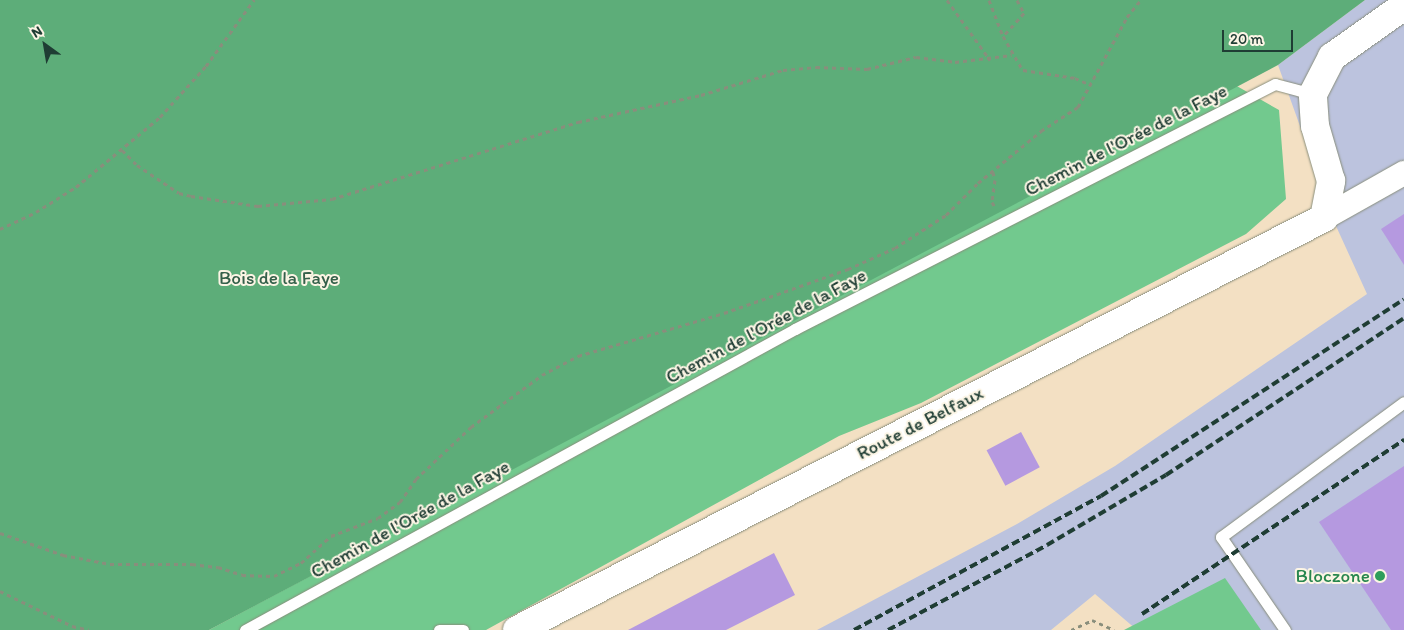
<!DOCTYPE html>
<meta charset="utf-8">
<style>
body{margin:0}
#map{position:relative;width:1404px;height:630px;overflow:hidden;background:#f3e0c3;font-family:Itim,sans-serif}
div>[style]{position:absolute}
.industrial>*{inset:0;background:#bcc3de}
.green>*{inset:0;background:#72c98e}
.forest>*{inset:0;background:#5dad79}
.building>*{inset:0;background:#b599e0;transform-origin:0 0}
.path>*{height:3px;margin-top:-1.5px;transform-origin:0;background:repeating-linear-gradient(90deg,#898e7c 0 4px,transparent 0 8px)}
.roads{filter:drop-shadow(0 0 1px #898e7c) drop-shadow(0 0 1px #898e7c)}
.lane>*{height:11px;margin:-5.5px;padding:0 5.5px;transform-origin:5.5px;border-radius:5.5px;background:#fff}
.street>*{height:24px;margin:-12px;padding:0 12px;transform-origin:12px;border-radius:12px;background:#fff}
.secondary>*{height:28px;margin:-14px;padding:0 14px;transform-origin:14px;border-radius:14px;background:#fff}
.rail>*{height:4px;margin-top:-2px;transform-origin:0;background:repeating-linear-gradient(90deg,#1f3d34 0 8px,transparent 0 12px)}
.dots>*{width:14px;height:14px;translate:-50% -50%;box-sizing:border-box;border:2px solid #fcf5e5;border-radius:50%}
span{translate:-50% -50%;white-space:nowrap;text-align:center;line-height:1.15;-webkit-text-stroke:4px #fcf5e5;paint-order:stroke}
.street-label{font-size:19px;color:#1f3d34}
.park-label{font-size:19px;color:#34604a}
.leisure-label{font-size:19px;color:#27864d}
.right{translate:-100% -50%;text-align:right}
.north{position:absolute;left:20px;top:20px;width:50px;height:50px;-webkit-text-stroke:4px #fcf5e5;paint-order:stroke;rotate:328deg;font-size:14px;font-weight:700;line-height:20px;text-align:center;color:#1f3d34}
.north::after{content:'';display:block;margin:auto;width:18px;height:22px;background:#1f3d34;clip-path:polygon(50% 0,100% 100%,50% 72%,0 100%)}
.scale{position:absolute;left:1222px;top:30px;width:71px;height:22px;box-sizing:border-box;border:2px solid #1f3d34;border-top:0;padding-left:6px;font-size:15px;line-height:18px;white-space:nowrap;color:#1f3d34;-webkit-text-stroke:4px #fcf5e5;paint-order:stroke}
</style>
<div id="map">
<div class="industrial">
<div style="clip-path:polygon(1365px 0,1404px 0,1404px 630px,1137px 630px,1095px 594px,1051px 630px,817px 630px,1017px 524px,1115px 466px,1367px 294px,1336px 226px,1278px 65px)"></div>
</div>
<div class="green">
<div style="clip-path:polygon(1235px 85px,1279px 110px,1286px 199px,1246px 234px,921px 403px,839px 436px,486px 630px,209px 630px)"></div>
<div style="clip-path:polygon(1225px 578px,1261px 630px,1124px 630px)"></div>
</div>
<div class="forest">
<div style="clip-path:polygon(0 0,1365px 0,1278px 65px,209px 630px,0 630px)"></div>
</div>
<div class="building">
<div style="clip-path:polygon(1404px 214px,1404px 265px,1381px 229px)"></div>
<div style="left:1021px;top:432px;width:40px;height:39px;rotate:62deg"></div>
<div style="clip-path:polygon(1404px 466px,1404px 630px,1391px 630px,1319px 522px)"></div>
<div style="clip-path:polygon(774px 553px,795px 595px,726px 630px,628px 630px)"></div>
</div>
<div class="path">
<div style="left:947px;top:0;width:74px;rotate:54.4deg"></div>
<div style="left:989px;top:0;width:39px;rotate:69deg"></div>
<div style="left:1017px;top:0;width:15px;rotate:62deg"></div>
<div style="left:1024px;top:13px;width:31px;rotate:132deg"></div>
<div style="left:1003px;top:36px;width:39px;rotate:60deg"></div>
<div style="left:1023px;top:70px;width:53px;rotate:8.7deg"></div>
<div style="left:1075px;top:78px;width:17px;rotate:24deg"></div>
<div style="left:122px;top:150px;width:21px;rotate:45deg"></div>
<div style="left:137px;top:165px;width:50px;rotate:33.7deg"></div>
<div style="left:179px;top:193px;width:12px;rotate:14deg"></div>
<div style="left:191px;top:196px;width:68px;rotate:8.5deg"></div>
<div style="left:258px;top:206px;width:74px;rotate:-5.4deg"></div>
<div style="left:332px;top:199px;width:258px;rotate:-17.4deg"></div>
<div style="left:578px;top:122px;width:126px;rotate:-12.4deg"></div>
<div style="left:701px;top:95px;width:86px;rotate:-17deg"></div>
<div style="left:783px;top:70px;width:33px;rotate:-5deg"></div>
<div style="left:816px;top:67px;width:51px;rotate:2.2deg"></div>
<div style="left:867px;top:69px;width:50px;rotate:-13.8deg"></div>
<div style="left:916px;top:57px;width:39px;rotate:7deg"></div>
<div style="left:955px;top:62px;width:57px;rotate:-7deg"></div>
<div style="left:993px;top:172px;width:8px;rotate:76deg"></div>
<div style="left:995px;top:180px;width:22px;rotate:98deg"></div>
<div style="left:992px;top:202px;width:6px;rotate:59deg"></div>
<div style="left:0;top:229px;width:40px;rotate:-25deg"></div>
<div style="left:36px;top:212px;width:47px;rotate:-32deg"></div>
<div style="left:76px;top:187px;width:109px;rotate:-39.8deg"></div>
<div style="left:160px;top:117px;width:69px;rotate:-48deg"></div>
<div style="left:206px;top:66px;width:82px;rotate:-54deg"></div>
<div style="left:0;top:533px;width:67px;rotate:19.2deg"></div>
<div style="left:63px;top:555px;width:48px;rotate:10.8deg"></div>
<div style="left:110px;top:564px;width:82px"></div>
<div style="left:192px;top:564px;width:26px;rotate:7deg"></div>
<div style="left:218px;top:567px;width:25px;rotate:18deg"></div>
<div style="left:242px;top:575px;width:32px;rotate:2deg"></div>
<div style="left:274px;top:576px;width:30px;rotate:-26deg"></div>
<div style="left:301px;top:563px;width:40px;rotate:-42deg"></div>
<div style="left:331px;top:536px;width:50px;rotate:-21deg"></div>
<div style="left:378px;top:518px;width:27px;rotate:-36deg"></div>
<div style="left:400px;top:502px;width:28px;rotate:-55deg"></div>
<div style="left:416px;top:479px;width:76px;rotate:-43.4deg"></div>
<div style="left:471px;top:427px;width:88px;rotate:-36.2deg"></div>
<div style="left:542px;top:375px;width:41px;rotate:-27.8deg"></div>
<div style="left:578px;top:356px;width:152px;rotate:-16.4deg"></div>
<div style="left:724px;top:313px;width:132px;rotate:-19.5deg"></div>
<div style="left:848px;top:269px;width:51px;rotate:-24.1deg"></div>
<div style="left:895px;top:248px;width:61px;rotate:-32.9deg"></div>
<div style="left:946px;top:215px;width:45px;rotate:-45deg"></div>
<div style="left:978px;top:183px;width:82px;rotate:-39.5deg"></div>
<div style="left:1041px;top:131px;width:44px;rotate:-33deg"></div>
<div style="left:1078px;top:107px;width:102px;rotate:-61.4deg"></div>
<div style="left:1127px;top:17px;width:22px;rotate:-51deg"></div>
<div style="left:0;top:591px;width:80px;rotate:25.9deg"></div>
<div style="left:72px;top:626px;width:17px;rotate:13deg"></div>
<div style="left:1071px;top:630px;width:23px;rotate:-25deg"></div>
<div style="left:1092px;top:620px;width:24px;rotate:24deg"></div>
</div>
<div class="roads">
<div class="lane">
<div style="left:245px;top:630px;width:627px;rotate:-28.69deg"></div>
<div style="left:795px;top:329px;width:539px;rotate:-27.04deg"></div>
<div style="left:1275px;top:84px;width:39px;rotate:15deg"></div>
<div style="left:439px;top:630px;width:24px"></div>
<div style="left:1285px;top:630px;width:113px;rotate:-124.5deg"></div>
<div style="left:1221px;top:537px;width:227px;rotate:-36.4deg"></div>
</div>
<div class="street">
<div style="left:1324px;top:218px;width:92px;rotate:-29.4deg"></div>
</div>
<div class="secondary">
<div style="left:517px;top:630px;width:906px;rotate:-27.05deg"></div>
<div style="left:1324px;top:218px;width:38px;rotate:-79deg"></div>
<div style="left:1331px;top:181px;width:57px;rotate:-106.2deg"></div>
<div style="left:1315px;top:126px;width:32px;rotate:-94deg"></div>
<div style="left:1313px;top:94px;width:42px;rotate:-62.8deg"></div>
<div style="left:1332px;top:57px;width:88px;rotate:-35.3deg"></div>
</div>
</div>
<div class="rail">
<div style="left:1142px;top:614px;width:315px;rotate:-33.6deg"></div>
<div style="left:854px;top:630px;width:281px;rotate:-28.5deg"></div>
<div style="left:1101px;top:496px;width:361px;rotate:-33deg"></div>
<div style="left:888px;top:630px;width:180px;rotate:-28.1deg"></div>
<div style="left:1047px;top:545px;width:138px;rotate:-30.5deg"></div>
<div style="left:1166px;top:475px;width:285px;rotate:-33.4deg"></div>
</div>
<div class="dots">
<div style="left:1380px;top:576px;background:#2e9e5b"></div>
</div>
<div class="street-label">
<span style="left:1126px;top:140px;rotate:-27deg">Chemin de l'Orée de la Faye</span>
<span style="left:766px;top:326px;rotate:-28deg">Chemin de l'Orée de la Faye</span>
<span style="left:920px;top:423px;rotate:-27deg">Route de Belfaux</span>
<span style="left:410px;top:519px;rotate:-29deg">Chemin de l'Orée de la Faye</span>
</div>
<div class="park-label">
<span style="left:279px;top:278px">Bois de la Faye</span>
</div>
<div class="leisure-label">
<span class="right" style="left:1370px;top:576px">Bloczone</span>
</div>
<div class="north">N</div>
<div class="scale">20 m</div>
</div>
